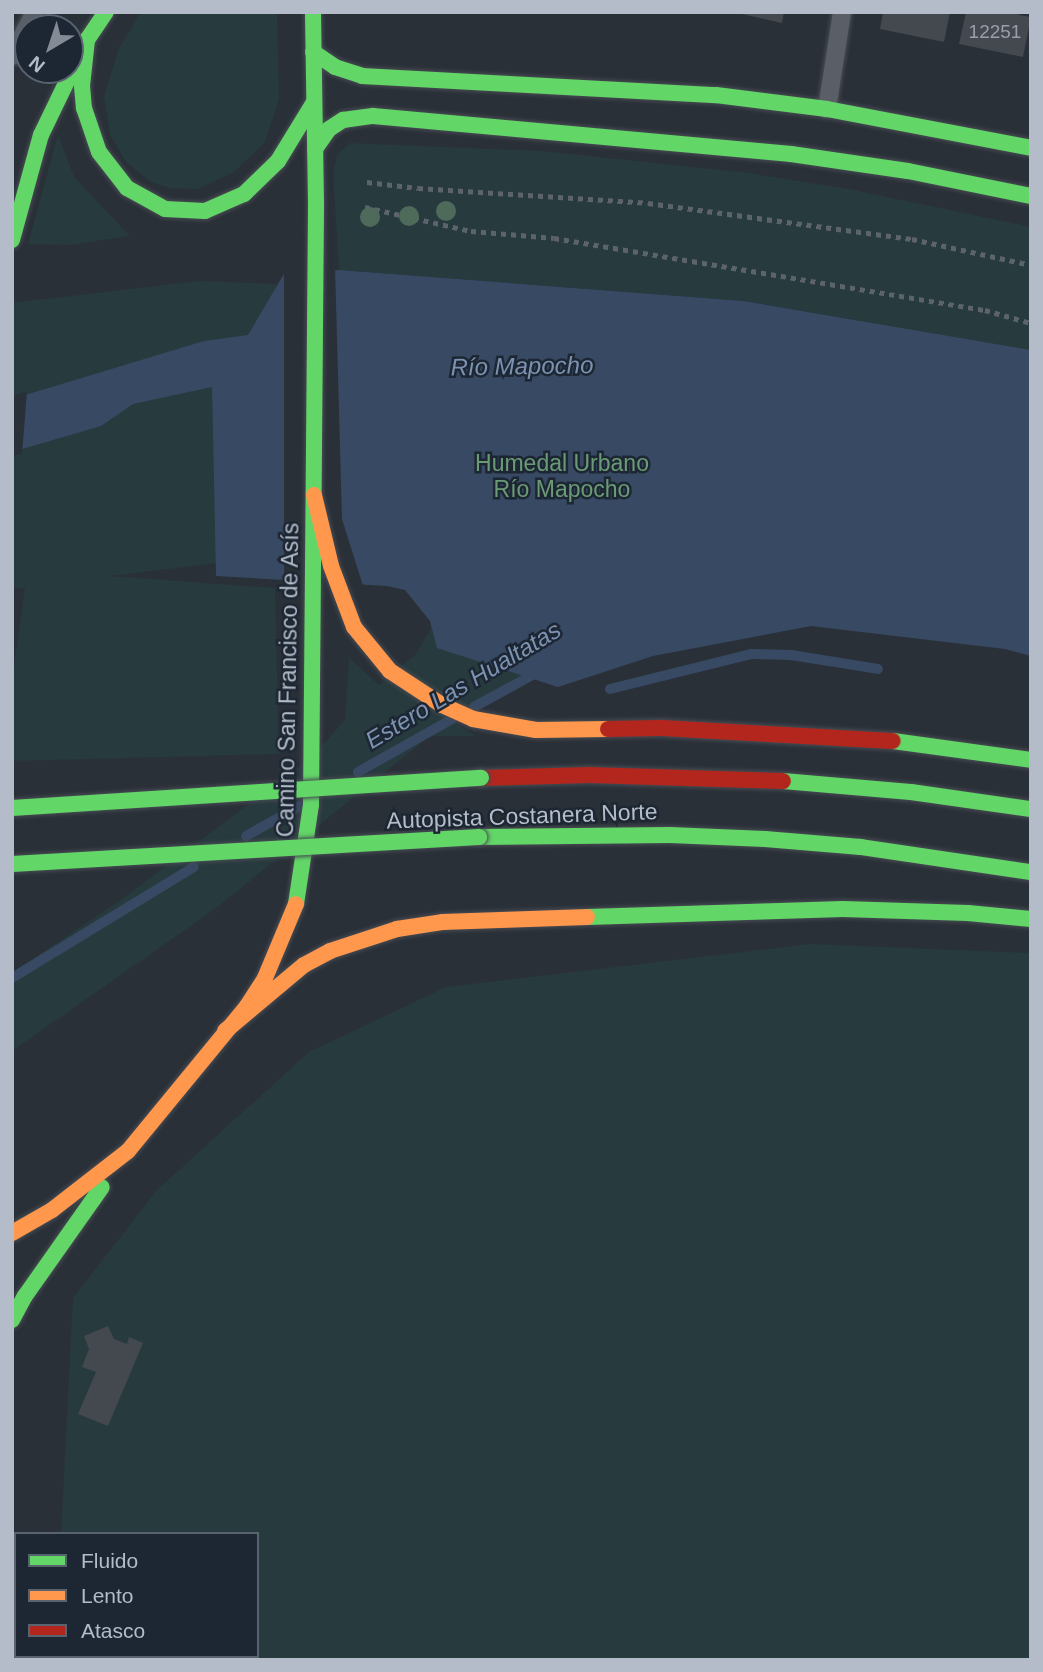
<!DOCTYPE html>
<meta charset="utf-8">
<style>
body{margin:0}
#map{position:relative;width:1043px;height:1672px;overflow:hidden;background:#2a3038;font-family:Helvetica,sans-serif}
div>[style]{position:absolute}
.green>*{inset:0;background:#273a3e}
.water>*{inset:0;background:#384963}
.pier>*{inset:0;background:#2a3038}
.stream>*{height:10px;margin:-5px;padding:0 5px;transform-origin:5px;border-radius:5px;background:#384963}
.building>*{inset:0;background:#444950}
.path>*{height:4.5px;margin-top:-2.25px;transform-origin:0;background:repeating-linear-gradient(90deg,#5d636a 0 5px,transparent 0 10px)}
.roads{filter:drop-shadow(0 0 2px #484c53) drop-shadow(0 0 2px #484c53)}
.lane>*{height:18px;margin:-9px;padding:0 9px;transform-origin:9px;border-radius:9px;background:#5a5e66}
.fast>*{height:16px;margin:-8px;padding:0 8px;transform-origin:8px;border-radius:8px;background:#63d668}
.slow>*{height:16px;margin:-8px;padding:0 8px;transform-origin:8px;border-radius:8px;background:#ff974d}
.jam>*{height:16px;margin:-8px;padding:0 8px;transform-origin:8px;border-radius:8px;background:#b3261e}
.bridges{filter:drop-shadow(0 0 2px #474c53) drop-shadow(0 0 2px #474c53)}
.fast-bridge>*{height:16px;margin:-8px;padding:0 8px;transform-origin:8px;border-radius:8px;background:#63d668}
.trees>*{width:20px;height:20px;margin:-10px;border-radius:50%;background:#4e6a5a}
span{translate:-50% -50%;white-space:nowrap;text-align:center;line-height:1.15;-webkit-text-stroke:5px #1d2633;paint-order:stroke}
.number-label{font-size:19px;color:#989fab}
.number-label span{-webkit-text-stroke-width:0}
.park-label{font-size:23px;color:#6b9a76}
.street-label{font-size:23px;color:#b4bcc9}
.water-label{font-size:24px;color:#7c92b1;font-style:italic}
.frame{position:absolute;inset:0;border:14px solid #b4bcc9;pointer-events:none}
.legend{position:absolute;left:14px;top:1532px;width:245px;height:126px;box-sizing:border-box;background:#1d2633;border:2px solid #59626f;margin:0;padding:9px 12px;list-style:none;font-size:21px;color:#b4bcc9}
.legend li{display:flex;align-items:center;gap:14px;height:35px}
.legend b{width:35px;border:2px solid #59626f}
.north{position:absolute;left:14px;top:14px;width:70px;height:70px;box-sizing:border-box;background:#1d2633;border:2px solid #59626f;border-radius:50%;rotate:219deg;font-size:19px;font-weight:700;line-height:28px;text-align:center;color:#b4bcc9}
.north::after{content:'';display:block;margin:auto;width:24px;height:32px;background:#848b96;clip-path:polygon(50% 0,100% 100%,50% 72%,0 100%)}
</style>
<div id="map">
<div class="green">
<div style="clip-path:polygon(141px 12px,277px 12px,279px 99px,265px 142px,234px 172px,198px 189px,170px 188px,151px 182px,127px 163px,110px 135px,104px 96px,119px 48px)"></div>
<div style="clip-path:polygon(58px 135px,74px 177px,130px 236px,68px 245px,28px 244px)"></div>
<div style="clip-path:polygon(350px 143px,543px 151px,748px 173px,849px 189px,1031px 227px,1031px 350px,743px 301px,339px 270px,333px 173px,337px 155px)"></div>
<div style="clip-path:polygon(199px 281px,351px 287px,775px 614px,553px 660px,450px 720px,476px 736px,430px 736px,215px 909px,12px 1051px,12px 973px,122px 899px,312px 757px,345px 720px,349px 658px,379px 685px,415px 655px,430px 631px,433px 606px,422px 582px,252px 559px,109px 576px,275px 588px,279px 754px,12px 761px,12px 680px,25px 587px,12px 589px,12px 303px)"></div>
<div style="clip-path:polygon(810px 944px,1031px 953px,1031px 1660px,77px 1660px,73px 1656px,257px 1656px,257px 1534px,61px 1534px,73px 1298px,157px 1190px,309px 1052px,446px 987px)"></div>
</div>
<div class="water">
<div style="clip-path:polygon(339px 270px,743px 301px,1031px 350px,1031px 656px,1005px 649px,811px 626px,653px 656px,558px 687px,437px 648px,430px 621px,405px 590px,387px 586px,216px 576px,212px 387px,133px 404px,101px 426px,12px 452px,12px 399px,204px 341px,248px 335px,285px 272px)"></div>
</div>
<div class="pier">
<div style="clip-path:polygon(335px 266px,342px 519px,364px 589px,284px 583px,284px 269px)"></div>
<div style="clip-path:polygon(27px 391px,22px 454px,12px 456px,12px 396px)"></div>
</div>
<div class="stream">
<div style="left:610px;top:689px;width:145px;rotate:-13.9deg"></div>
<div style="left:751px;top:654px;width:40px;rotate:1.4deg"></div>
<div style="left:791px;top:655px;width:88px;rotate:9.1deg"></div>
<div style="left:474px;top:707px;width:73px;rotate:-28.7deg"></div>
<div style="left:358px;top:772px;width:108px;rotate:-29.4deg"></div>
<div style="left:246px;top:836px;width:62px;rotate:-29.1deg"></div>
<div style="left:12px;top:978px;width:213px;rotate:-31.4deg"></div>
</div>
<div class="building">
<div style="clip-path:polygon(733px 12px,784px 12px,782px 23px)"></div>
<div style="clip-path:polygon(883px 12px,950px 12px,944px 42px,880px 29px)"></div>
<div style="clip-path:polygon(966px 12px,1020px 12px,1019px 15px,1031px 17px,1023px 57px,959px 44px)"></div>
<div style="clip-path:polygon(108px 1326px,114px 1339px,127px 1344px,129px 1337px,143px 1343px,108px 1426px,78px 1414px,96px 1372px,82px 1367px,89px 1349px,84px 1336px)"></div>
</div>
<div class="path">
<div style="left:367px;top:182px;width:51px;rotate:6.7deg"></div>
<div style="left:418px;top:188px;width:230px;rotate:3.7deg"></div>
<div style="left:648px;top:203px;width:266px;rotate:7.8deg"></div>
<div style="left:912px;top:239px;width:122px;rotate:12.3deg"></div>
<div style="left:365px;top:207px;width:109px;rotate:12.8deg"></div>
<div style="left:471px;top:231px;width:83px;rotate:4.8deg"></div>
<div style="left:554px;top:238px;width:437px;rotate:9.5deg"></div>
<div style="left:985px;top:310px;width:48px;rotate:15.8deg"></div>
</div>
<div class="roads">
<div class="lane">
<div style="left:12px;top:56px;width:50px;rotate:-62.4deg"></div>
<div style="left:827px;top:109px;width:98px;rotate:-81.2deg"></div>
</div>
<div class="fast">
<div style="left:87px;top:40px;width:46px;rotate:96.2deg"></div>
<div style="left:82px;top:86px;width:22px;rotate:85deg"></div>
<div style="left:84px;top:108px;width:46px;rotate:71.2deg"></div>
<div style="left:99px;top:152px;width:46px;rotate:52.1deg"></div>
<div style="left:127px;top:188px;width:43px;rotate:28.9deg"></div>
<div style="left:165px;top:209px;width:40px;rotate:2.9deg"></div>
<div style="left:205px;top:211px;width:43px;rotate:-23.6deg"></div>
<div style="left:244px;top:194px;width:47px;rotate:-44.1deg"></div>
<div style="left:278px;top:161px;width:69px;rotate:-58.6deg"></div>
<div style="left:313px;top:52px;width:27px;rotate:34deg"></div>
<div style="left:335px;top:67px;width:28px;rotate:18deg"></div>
<div style="left:362px;top:76px;width:355px;rotate:3.1deg"></div>
<div style="left:716px;top:95px;width:112px;rotate:7.2deg"></div>
<div style="left:827px;top:109px;width:208px;rotate:10.8deg"></div>
<div style="left:315px;top:149px;width:24px;rotate:-55deg"></div>
<div style="left:329px;top:129px;width:17px;rotate:-33deg"></div>
<div style="left:343px;top:120px;width:30px;rotate:-8deg"></div>
<div style="left:373px;top:116px;width:420px;rotate:5.2deg"></div>
<div style="left:791px;top:154px;width:118px;rotate:8.3deg"></div>
<div style="left:908px;top:171px;width:126px;rotate:11.5deg"></div>
<div style="left:12px;top:240px;width:109px;rotate:-74.6deg"></div>
<div style="left:41px;top:135px;width:106px;rotate:-64.2deg"></div>
<div style="left:87px;top:40px;width:34px;rotate:-56deg"></div>
<div style="left:893px;top:741px;width:139px;rotate:7.8deg"></div>
<div style="left:783px;top:781px;width:128px;rotate:4.9deg"></div>
<div style="left:911px;top:792px;width:121px;rotate:8.1deg"></div>
<div style="left:479px;top:837px;width:191px;rotate:-0.6deg"></div>
<div style="left:670px;top:835px;width:95px;rotate:2.4deg"></div>
<div style="left:765px;top:839px;width:96px;rotate:4.8deg"></div>
<div style="left:861px;top:847px;width:172px;rotate:8.4deg"></div>
<div style="left:296px;top:904px;width:100px;rotate:-81.4deg"></div>
<div style="left:311px;top:805px;width:601px;rotate:-89.52deg"></div>
<div style="left:316px;top:204px;width:192px;rotate:-90.9deg"></div>
<div style="left:587px;top:917px;width:256px;rotate:-1.8deg"></div>
<div style="left:843px;top:909px;width:125px;rotate:1.8deg"></div>
<div style="left:968px;top:913px;width:63px;rotate:5.4deg"></div>
<div style="left:12px;top:1320px;width:27px;rotate:-62deg"></div>
<div style="left:25px;top:1296px;width:133px;rotate:-54.8deg"></div>
</div>
<div class="slow">
<div style="left:314px;top:495px;width:73px;rotate:76.5deg"></div>
<div style="left:331px;top:566px;width:65px;rotate:69.3deg"></div>
<div style="left:354px;top:627px;width:57px;rotate:50.7deg"></div>
<div style="left:390px;top:671px;width:62px;rotate:33.2deg"></div>
<div style="left:442px;top:705px;width:34px;rotate:24deg"></div>
<div style="left:473px;top:719px;width:64px;rotate:9.9deg"></div>
<div style="left:536px;top:730px;width:72px;rotate:-0.8deg"></div>
<div style="left:225px;top:1031px;width:103px;rotate:-39.9deg"></div>
<div style="left:304px;top:965px;width:30px;rotate:-28deg"></div>
<div style="left:330px;top:951px;width:71px;rotate:-18.2deg"></div>
<div style="left:397px;top:929px;width:47px;rotate:-8.7deg"></div>
<div style="left:443px;top:922px;width:144px;rotate:-2deg"></div>
<div style="left:12px;top:1233px;width:46px;rotate:-29.9deg"></div>
<div style="left:52px;top:1210px;width:96px;rotate:-37.8deg"></div>
<div style="left:128px;top:1151px;width:188px;rotate:-50.6deg"></div>
<div style="left:247px;top:1006px;width:33px;rotate:-57deg"></div>
<div style="left:265px;top:978px;width:80px;rotate:-67.3deg"></div>
</div>
<div class="jam">
<div style="left:608px;top:729px;width:53px;rotate:-1.1deg"></div>
<div style="left:661px;top:728px;width:232px;rotate:3.2deg"></div>
<div style="left:481px;top:778px;width:108px;rotate:-1.6deg"></div>
<div style="left:589px;top:775px;width:194px;rotate:1.8deg"></div>
</div>
</div>
<div class="bridges">
<div class="fast-bridge">
<div style="left:12px;top:808px;width:470px;rotate:-3.7deg"></div>
<div style="left:12px;top:864px;width:468px;rotate:-3.3deg"></div>
</div>
</div>
<div class="trees">
<div style="left:446px;top:211px"></div>
<div style="left:409px;top:216px"></div>
<div style="left:370px;top:217px"></div>
</div>
<div class="number-label">
<span style="left:995px;top:32px">12251</span>
</div>
<div class="park-label">
<span style="left:562px;top:476px">Humedal Urbano<br>Río Mapocho</span>
</div>
<div class="street-label">
<span style="left:288px;top:680px;rotate:-89deg">Camino San Francisco de Asís</span>
<span style="left:522px;top:816px;rotate:-2deg">Autopista Costanera Norte</span>
</div>
<div class="water-label">
<span style="left:522px;top:366px;rotate:-1deg">Río Mapocho</span>
<span style="left:463px;top:685px;rotate:-31deg">Estero Las Hualtatas</span>
</div>
<div class="frame"></div>
<ul class="legend">
<li><b style="height:9px;background:#63d668"></b>Fluido</li>
<li><b style="height:9px;background:#ff974d"></b>Lento</li>
<li><b style="height:9px;background:#b3261e"></b>Atasco</li>
</ul>
<div class="north">N</div>
</div>
